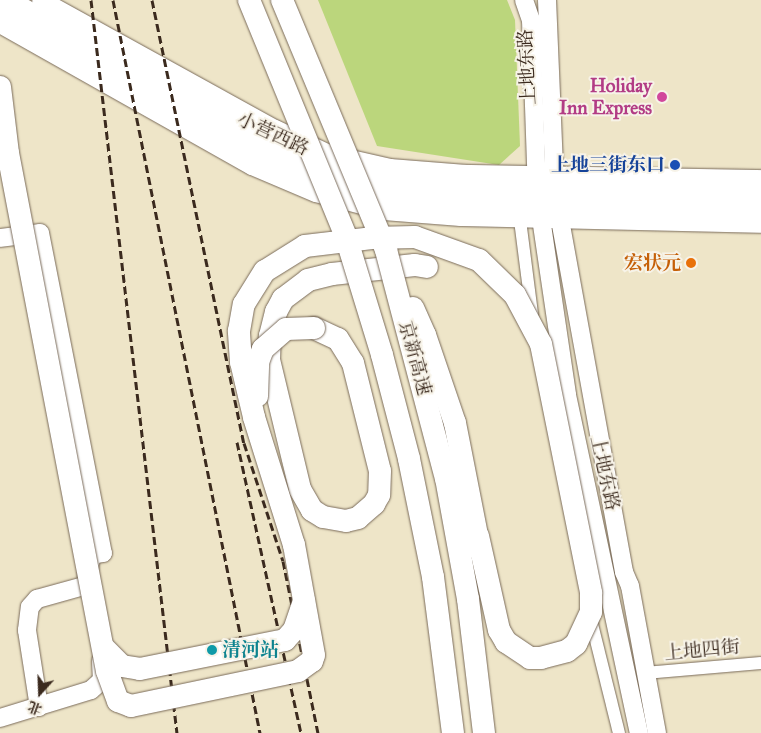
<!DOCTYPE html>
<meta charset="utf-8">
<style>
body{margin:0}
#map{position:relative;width:761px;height:733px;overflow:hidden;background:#eee5c8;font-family:"IM FELL Great Primer","Noto Serif SC",serif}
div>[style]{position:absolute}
.green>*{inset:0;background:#bbd67c}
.roads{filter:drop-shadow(0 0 1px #7a6b5a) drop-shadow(0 0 1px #7a6b5a)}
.street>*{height:12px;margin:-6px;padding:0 6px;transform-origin:6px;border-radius:6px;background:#fff}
.secondary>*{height:18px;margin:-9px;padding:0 9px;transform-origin:9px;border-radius:9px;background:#fff}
.highway>*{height:22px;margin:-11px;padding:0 11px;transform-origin:11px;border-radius:11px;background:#fff}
.rail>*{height:3px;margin-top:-1.5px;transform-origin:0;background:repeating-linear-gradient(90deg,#3b2a1e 0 8px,transparent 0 12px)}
.bridges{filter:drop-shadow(0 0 1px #7a6b5a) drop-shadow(0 0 1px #7a6b5a)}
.highway-bridge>*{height:22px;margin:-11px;padding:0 11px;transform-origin:11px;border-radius:11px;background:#fff}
.dots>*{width:14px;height:14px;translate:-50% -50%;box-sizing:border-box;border:2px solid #f7f3e8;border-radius:50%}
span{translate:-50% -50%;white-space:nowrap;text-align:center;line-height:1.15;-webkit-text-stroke:4px #f7f3e8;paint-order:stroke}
.street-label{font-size:19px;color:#3b2a1e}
.hotel-label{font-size:19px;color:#b23c85;font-weight:700}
.right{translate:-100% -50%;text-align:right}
.transit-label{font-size:19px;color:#164399;font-weight:700}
.food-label{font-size:19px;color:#c56008;font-weight:700}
.culture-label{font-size:19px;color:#0d838f;font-weight:700}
.left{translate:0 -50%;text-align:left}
.north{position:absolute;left:15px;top:668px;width:50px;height:50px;-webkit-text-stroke:4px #f7f3e8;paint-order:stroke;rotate:200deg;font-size:14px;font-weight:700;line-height:20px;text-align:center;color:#3b2a1e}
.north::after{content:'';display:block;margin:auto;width:18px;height:22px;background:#3b2a1e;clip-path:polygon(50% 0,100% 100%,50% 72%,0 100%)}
</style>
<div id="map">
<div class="green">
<div style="clip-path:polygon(318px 0,507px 0,515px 20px,520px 146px,499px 165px,377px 146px)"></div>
</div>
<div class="roads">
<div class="street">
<div style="left:520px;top:220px;width:95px;rotate:82.7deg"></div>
<div style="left:590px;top:616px;width:121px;rotate:76.1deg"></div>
<div style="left:645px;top:673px;width:116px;rotate:-4.9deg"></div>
</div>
<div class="secondary">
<div style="left:10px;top:0;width:292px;rotate:28.8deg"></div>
<div style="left:266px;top:141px;width:65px;rotate:23.4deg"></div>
<div style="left:326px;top:167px;width:63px;rotate:13.8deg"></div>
<div style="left:387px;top:182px;width:77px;rotate:5.2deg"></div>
<div style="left:464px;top:189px;width:297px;rotate:1deg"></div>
<div style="left:41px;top:0;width:267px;rotate:28.9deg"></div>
<div style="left:275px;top:129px;width:60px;rotate:24.8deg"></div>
<div style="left:329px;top:154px;width:63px;rotate:12.9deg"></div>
<div style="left:390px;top:168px;width:76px;rotate:4.5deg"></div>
<div style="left:466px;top:174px;width:295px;rotate:1deg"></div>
<div style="left:524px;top:0;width:21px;rotate:71deg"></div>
<div style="left:531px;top:20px;width:171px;rotate:88deg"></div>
<div style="left:537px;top:191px;width:206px;rotate:81.6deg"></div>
<div style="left:567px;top:395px;width:346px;rotate:78deg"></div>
<div style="left:547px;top:0;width:192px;rotate:87.6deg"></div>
<div style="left:555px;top:192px;width:386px;rotate:79.7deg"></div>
<div style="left:624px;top:572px;width:15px;rotate:67deg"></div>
<div style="left:630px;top:586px;width:149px;rotate:79.6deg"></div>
<div style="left:0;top:9px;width:297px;rotate:29.2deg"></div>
<div style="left:259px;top:154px;width:68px;rotate:21.6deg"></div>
<div style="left:322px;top:179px;width:66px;rotate:14deg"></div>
<div style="left:386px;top:195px;width:81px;rotate:5.6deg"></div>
<div style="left:467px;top:203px;width:294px;rotate:1.2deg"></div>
<div style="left:0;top:24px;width:289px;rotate:29.4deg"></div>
<div style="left:252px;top:166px;width:69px;rotate:22.9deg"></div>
<div style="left:316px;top:193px;width:70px;rotate:14.8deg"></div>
<div style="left:384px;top:211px;width:77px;rotate:4.5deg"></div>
<div style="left:461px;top:217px;width:300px;rotate:1.3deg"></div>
<div style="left:0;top:238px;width:40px;rotate:-7.1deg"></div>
<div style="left:40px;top:233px;width:326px;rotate:78.9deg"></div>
<div style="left:103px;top:553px;width:11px;rotate:170deg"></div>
<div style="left:92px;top:555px;width:21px;rotate:104deg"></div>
<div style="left:39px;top:707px;width:78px;rotate:-98.9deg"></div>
<div style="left:27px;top:630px;width:23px;rotate:-83deg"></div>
<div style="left:30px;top:607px;width:11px;rotate:-49deg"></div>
<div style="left:37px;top:599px;width:49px;rotate:-15.5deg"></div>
<div style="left:0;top:718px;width:95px;rotate:-17.1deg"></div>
<div style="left:91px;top:690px;width:15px;rotate:-42deg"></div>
<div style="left:102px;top:680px;width:19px;rotate:-93deg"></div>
</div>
<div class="highway">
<div style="left:0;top:3px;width:3px;rotate:-90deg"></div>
<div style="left:314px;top:328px;width:26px;rotate:25deg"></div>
<div style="left:338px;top:339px;width:28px;rotate:58deg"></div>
<div style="left:353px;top:363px;width:111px;rotate:76deg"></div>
<div style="left:380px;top:471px;width:24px;rotate:92deg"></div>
<div style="left:379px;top:495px;width:10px;rotate:119deg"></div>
<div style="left:374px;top:504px;width:21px;rotate:139deg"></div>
<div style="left:358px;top:518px;width:12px;rotate:166deg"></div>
<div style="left:346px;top:521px;width:23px;rotate:-170deg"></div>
<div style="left:323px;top:517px;width:13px;rotate:-148deg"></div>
<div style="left:312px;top:510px;width:24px;rotate:-120deg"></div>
<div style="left:300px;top:489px;width:133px;rotate:-103.5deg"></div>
<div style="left:269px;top:360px;width:24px;rotate:-88deg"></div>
<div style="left:270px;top:336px;width:25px;rotate:-76deg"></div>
<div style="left:276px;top:312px;width:15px;rotate:-62deg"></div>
<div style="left:283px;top:299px;width:31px;rotate:-37deg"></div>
<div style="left:308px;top:280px;width:25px;rotate:-14deg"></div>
<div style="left:332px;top:274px;width:83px;rotate:-6.2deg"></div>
<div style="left:415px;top:265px;width:12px;rotate:9deg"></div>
</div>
</div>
<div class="rail">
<div style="left:91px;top:0;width:738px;rotate:83.31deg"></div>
<div style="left:113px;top:0;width:748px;rotate:78.66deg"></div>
<div style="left:152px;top:0;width:452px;rotate:78.3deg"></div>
<div style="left:244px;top:443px;width:124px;rotate:71.7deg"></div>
<div style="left:283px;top:561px;width:176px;rotate:78.5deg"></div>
<div style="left:237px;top:442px;width:298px;rotate:77.6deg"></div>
</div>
<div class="bridges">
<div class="highway-bridge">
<div style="left:249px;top:0;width:256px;rotate:67.7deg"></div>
<div style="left:346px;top:237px;width:123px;rotate:73deg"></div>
<div style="left:382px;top:355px;width:107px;rotate:75.4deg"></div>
<div style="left:409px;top:459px;width:120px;rotate:78.5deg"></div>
<div style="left:433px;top:577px;width:157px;rotate:82.7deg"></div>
<div style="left:282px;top:0;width:271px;rotate:67.4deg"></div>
<div style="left:386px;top:250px;width:236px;rotate:75.3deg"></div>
<div style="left:446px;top:478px;width:123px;rotate:79.7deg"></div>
<div style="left:468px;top:599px;width:135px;rotate:83.2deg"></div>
<div style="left:0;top:87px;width:66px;rotate:83.1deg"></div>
<div style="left:8px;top:153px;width:527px;rotate:79.18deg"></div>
<div style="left:107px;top:671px;width:32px;rotate:70deg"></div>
<div style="left:118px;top:701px;width:14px;rotate:21deg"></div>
<div style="left:131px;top:706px;width:171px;rotate:-11.8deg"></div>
<div style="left:298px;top:671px;width:17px;rotate:-36deg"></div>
<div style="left:312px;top:661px;width:6px;rotate:-72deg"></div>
<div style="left:314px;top:655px;width:112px;rotate:-100.3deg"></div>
<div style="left:294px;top:545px;width:134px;rotate:-107.4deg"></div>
<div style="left:254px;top:417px;width:57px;rotate:-103.3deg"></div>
<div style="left:241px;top:362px;width:31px;rotate:-94deg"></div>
<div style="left:239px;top:331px;width:27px;rotate:-80deg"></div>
<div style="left:244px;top:304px;width:39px;rotate:-58deg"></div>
<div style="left:265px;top:271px;width:47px;rotate:-32deg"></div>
<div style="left:305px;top:246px;width:67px;rotate:-6.8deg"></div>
<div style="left:372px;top:238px;width:43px;rotate:-1.3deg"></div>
<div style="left:415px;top:237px;width:68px;rotate:19.8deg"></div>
<div style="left:479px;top:260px;width:50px;rotate:44.2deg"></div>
<div style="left:515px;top:295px;width:55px;rotate:62deg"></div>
<div style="left:541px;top:344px;width:254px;rotate:78.6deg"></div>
<div style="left:591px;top:593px;width:19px;rotate:90deg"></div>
<div style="left:591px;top:612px;width:35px;rotate:115deg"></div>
<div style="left:576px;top:644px;width:11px;rotate:142deg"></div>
<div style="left:567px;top:651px;width:27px;rotate:165deg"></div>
<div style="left:541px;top:658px;width:11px;rotate:180deg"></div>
<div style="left:530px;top:658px;width:29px;rotate:-146deg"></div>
<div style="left:506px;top:642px;width:14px;rotate:-120deg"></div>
<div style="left:499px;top:630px;width:96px;rotate:-102.6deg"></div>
<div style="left:413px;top:308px;width:30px;rotate:66deg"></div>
<div style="left:425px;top:335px;width:93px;rotate:71.2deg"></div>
<div style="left:455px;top:423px;width:130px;rotate:78.9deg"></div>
<div style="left:257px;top:396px;width:34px;rotate:-88deg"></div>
<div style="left:258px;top:362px;width:14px;rotate:-69deg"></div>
<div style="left:263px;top:349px;width:30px;rotate:-41deg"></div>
<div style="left:286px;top:329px;width:28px;rotate:-2deg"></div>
<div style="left:104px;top:648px;width:25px;rotate:45deg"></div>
<div style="left:122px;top:666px;width:18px;rotate:9deg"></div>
<div style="left:140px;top:669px;width:148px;rotate:-11.3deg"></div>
<div style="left:285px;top:640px;width:13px;rotate:-48deg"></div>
<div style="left:294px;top:630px;width:31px;rotate:-71deg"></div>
</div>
</div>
<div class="dots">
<div style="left:662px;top:97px;background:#d1479c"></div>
<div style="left:675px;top:165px;background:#1a4fb4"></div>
<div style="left:691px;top:263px;background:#e8710a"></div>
<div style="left:212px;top:650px;background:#0f9aa8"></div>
</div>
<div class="street-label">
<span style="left:527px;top:67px;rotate:-93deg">上地东路</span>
<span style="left:273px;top:134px;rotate:25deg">小营西路</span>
<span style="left:415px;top:358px;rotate:75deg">京新高速</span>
<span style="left:605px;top:473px;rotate:78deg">上地东路</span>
<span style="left:702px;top:650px;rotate:-5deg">上地四街</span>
</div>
<div class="hotel-label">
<span class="right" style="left:652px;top:97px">Holiday<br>Inn Express</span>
</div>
<div class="transit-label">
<span class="right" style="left:665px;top:165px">上地三街东口</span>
</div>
<div class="food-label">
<span class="right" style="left:681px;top:263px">宏状元</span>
</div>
<div class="culture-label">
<span class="left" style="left:222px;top:650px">清河站</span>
</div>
<div class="north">北</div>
</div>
